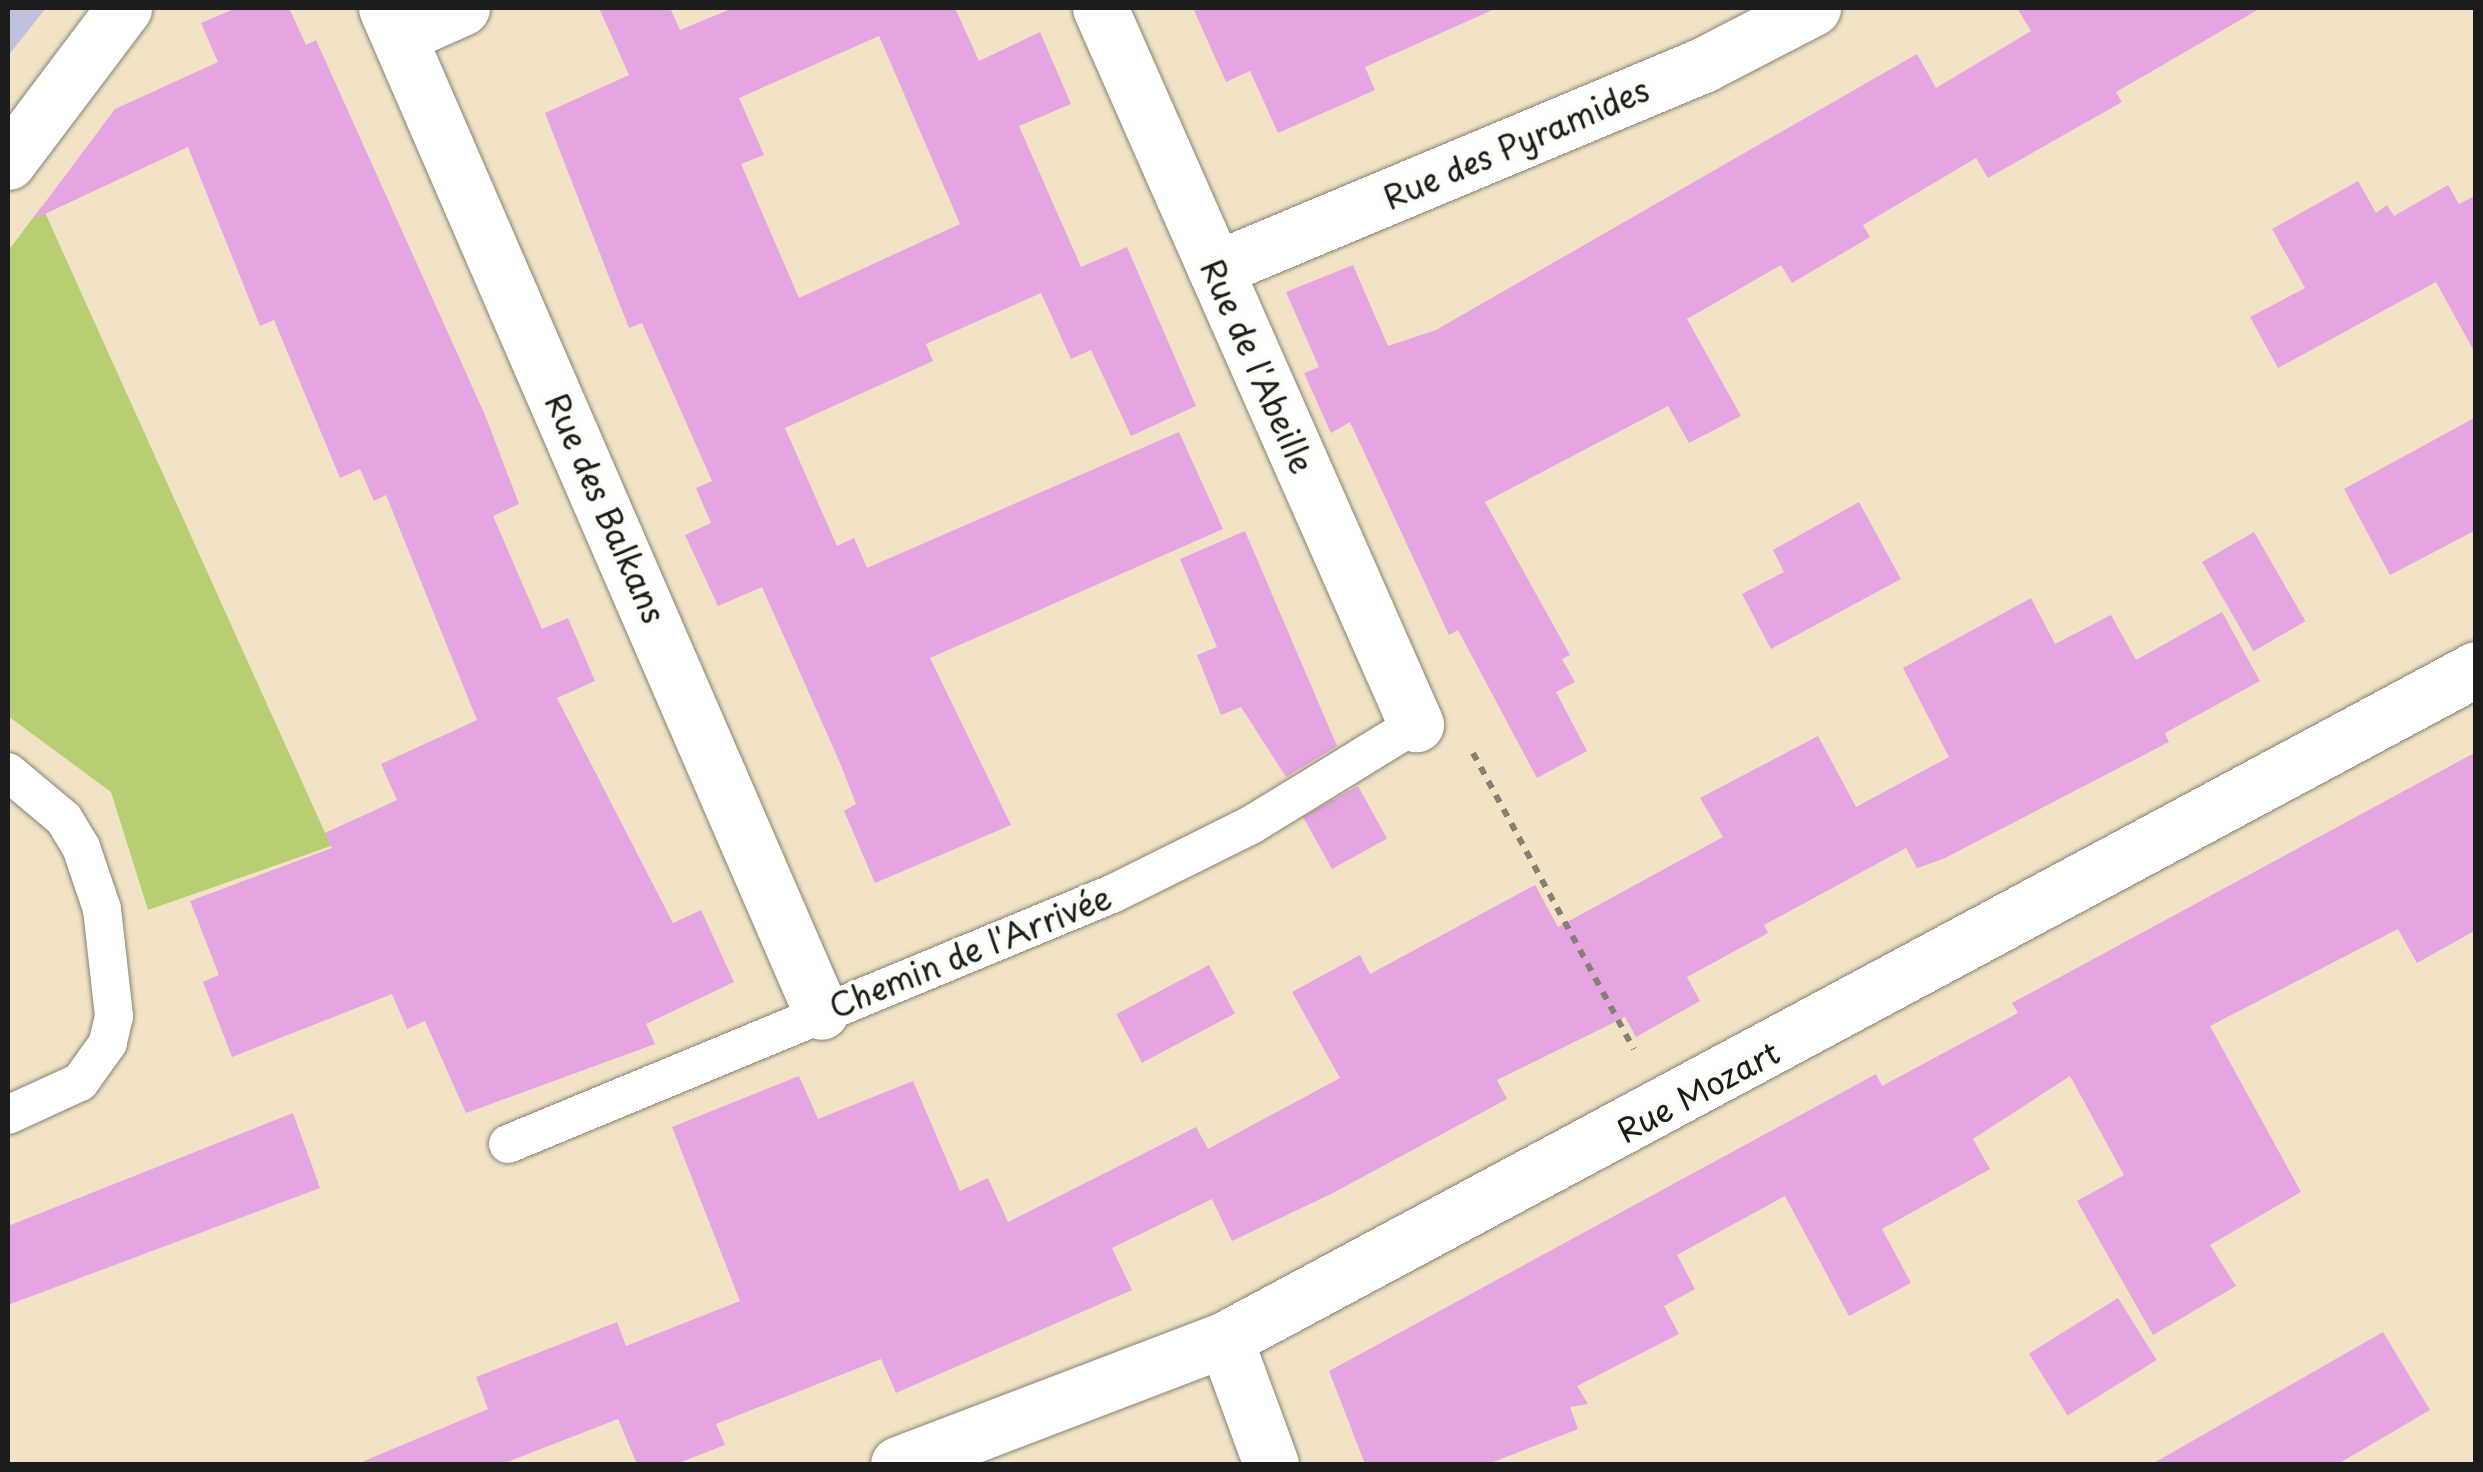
<!DOCTYPE html>
<meta charset="utf-8">
<style>
body{margin:0}
#map{position:relative;width:2483px;height:1472px;overflow:hidden;background:#f2e3c7;font-family:"Playpen Sans",sans-serif}
div>[style]{position:absolute}
.industrial>*{inset:0;background:#c0c2dd}
.green>*{inset:0;background:#b8ce72}
.building>*{inset:0;background:#e5a5e3;transform-origin:0 0}
.path>*{height:6px;margin-top:-3px;transform-origin:0;background:repeating-linear-gradient(90deg,#878072 0 8px,transparent 0 16px)}
.roads{filter:drop-shadow(0 0 2px #878072) drop-shadow(0 0 2px #878072)}
.lane>*{height:38px;margin:-19px;padding:0 19px;transform-origin:19px;border-radius:19px;background:#fff}
.street>*{height:55px;margin:-27.5px;padding:0 27.5px;transform-origin:27.5px;border-radius:27.5px;background:#fff}
span{translate:-50% -50%;white-space:nowrap;text-align:center;line-height:1.15;-webkit-text-stroke:8px #fdfcf7;paint-order:stroke}
.street-label{font-size:32px;color:#1c1c1c}
.frame{position:absolute;inset:0;border:10px solid #1c1c1c;pointer-events:none}
</style>
<div id="map">
<div class="industrial">
<div style="clip-path:polygon(8px 8px,46px 8px,8px 56px)"></div>
</div>
<div class="green">
<div style="clip-path:polygon(42px 206px,331px 846px,148px 910px,111px 792px,8px 716px,8px 251px)"></div>
</div>
<div class="building">
<div style="clip-path:polygon(236px 8px,289px 8px,306px 45px,316px 40px,485px 415px,519px 504px,493px 516px,542px 629px,568px 618px,595px 681px,557px 698px,673px 923px,701px 910px,734px 982px,646px 1024px,655px 1044px,466px 1113px,425px 1021px,407px 1029px,392px 994px,232px 1057px,203px 982px,219px 975px,190px 901px,332px 848px,325px 833px,397px 800px,381px 764px,477px 720px,386px 495px,374px 501px,360px 469px,340px 478px,274px 320px,260px 326px,188px 147px,32px 220px,115px 109px,218px 62px,201px 23px)"></div>
<div style="clip-path:polygon(evenodd,599px 8px,670px 8px,680px 30px,733px 8px,955px 8px,979px 61px,1040px 32px,1071px 104px,1019px 126px,1081px 267px,1127px 247px,1196px 406px,1131px 436px,1091px 350px,1071px 359px,1041px 293px,926px 344px,933px 361px,785px 428px,837px 546px,854px 538px,867px 568px,1179px 432px,1223px 529px,930px 658px,1011px 825px,875px 883px,844px 811px,856px 804px,840px 763px,762px 587px,718px 606px,685px 535px,711px 523px,696px 488px,712px 481px,642px 323px,629px 328px,545px 113px,629px 75px,599px 8px,879px 36px,960px 224px,799px 298px,741px 164px,764px 155px,739px 98px,879px 36px)"></div>
<div style="clip-path:polygon(1193px 8px,1497px 8px,1365px 67px,1375px 90px,1278px 133px,1250px 71px,1226px 82px)"></div>
<div style="clip-path:polygon(2017px 8px,2261px 8px,2116px 92px,2122px 102px,1988px 178px,1976px 158px,1863px 225px,1870px 237px,1792px 283px,1781px 265px,1687px 319px,1741px 416px,1689px 443px,1668px 406px,1485px 502px,1570px 655px,1562px 659px,1575px 682px,1556px 692px,1587px 751px,1537px 778px,1458px 630px,1449px 635px,1350px 422px,1331px 433px,1304px 373px,1319px 367px,1286px 292px,1353px 265px,1388px 346px,1436px 330px,1917px 54px,1936px 88px,2031px 31px)"></div>
<div style="clip-path:polygon(2358px 181px,2376px 213px,2387px 205px,2394px 216px,2448px 185px,2459px 204px,2476px 195px,2475px 353px,2436px 282px,2278px 368px,2250px 317px,2305px 288px,2272px 229px)"></div>
<div style="clip-path:polygon(2476px 417px,2476px 530px,2390px 575px,2344px 489px)"></div>
<div style="clip-path:polygon(1859px 502px,1901px 579px,1771px 649px,1742px 594px,1784px 572px,1773px 550px)"></div>
<div style="clip-path:polygon(1245px 531px,1337px 746px,1286px 777px,1241px 707px,1221px 715px,1197px 655px,1217px 647px,1180px 559px)"></div>
<div style="left:2254px;top:532px;width:103px;height:60px;rotate:60deg"></div>
<div style="clip-path:polygon(2031px 598px,2055px 644px,2111px 615px,2136px 660px,2222px 612px,2260px 681px,2165px 733px,2169px 742px,1943px 859px,1917px 868px,1906px 848px,1764px 925px,1768px 933px,1687px 977px,1700px 1001px,1636px 1037px,1625px 1017px,1497px 1080px,1507px 1099px,1333px 1193px,1232px 1241px,1212px 1199px,1112px 1248px,1132px 1290px,896px 1393px,881px 1359px,716px 1424px,725px 1445px,676px 1464px,637px 1464px,618px 1419px,502px 1464px,357px 1464px,488px 1409px,476px 1377px,617px 1322px,626px 1346px,740px 1301px,672px 1127px,799px 1076px,818px 1119px,913px 1081px,960px 1191px,988px 1178px,1008px 1222px,1196px 1127px,1208px 1149px,1340px 1078px,1292px 992px,1360px 955px,1370px 974px,1535px 885px,1558px 927px,1723px 837px,1700px 798px,1818px 736px,1856px 807px,1949px 757px,1903px 668px)"></div>
<div style="clip-path:polygon(2476px 752px,2476px 930px,2417px 963px,2398px 929px,2210px 1026px,2301px 1192px,2210px 1245px,2236px 1286px,2153px 1335px,2077px 1201px,2124px 1175px,2070px 1076px,1973px 1139px,1990px 1169px,1882px 1229px,1911px 1283px,1849px 1316px,1785px 1196px,1677px 1255px,1695px 1289px,1664px 1306px,1679px 1334px,1577px 1386px,1588px 1404px,1570px 1407px,1578px 1429px,1488px 1464px,1365px 1464px,1329px 1371px,1876px 1074px,1882px 1086px,2018px 1013px,2012px 1003px)"></div>
<div style="left:1358px;top:786px;width:60px;height:63px;rotate:61deg"></div>
<div style="left:1209px;top:965px;width:55px;height:105px;rotate:62deg"></div>
<div style="clip-path:polygon(293px 1113px,320px 1188px,8px 1305px,8px 1226px)"></div>
<div style="left:2118px;top:1298px;width:73px;height:105px;rotate:58deg"></div>
<div style="clip-path:polygon(2383px 1332px,2430px 1410px,2338px 1464px,2152px 1464px)"></div>
</div>
<div class="path">
<div style="left:1473px;top:753px;width:337px;rotate:61.5deg"></div>
</div>
<div class="roads">
<div class="lane">
<div style="left:8px;top:772px;width:73px;rotate:40deg"></div>
<div style="left:64px;top:819px;width:33px;rotate:59deg"></div>
<div style="left:81px;top:847px;width:65px;rotate:71.3deg"></div>
<div style="left:102px;top:909px;width:108px;rotate:83.6deg"></div>
<div style="left:114px;top:1016px;width:28px;rotate:103deg"></div>
<div style="left:108px;top:1043px;width:48px;rotate:125.7deg"></div>
<div style="left:80px;top:1082px;width:79px;rotate:155.4deg"></div>
<div style="left:508px;top:1144px;width:654px;rotate:-22.49deg"></div>
<div style="left:1112px;top:894px;width:155px;rotate:-26.4deg"></div>
<div style="left:1251px;top:825px;width:193px;rotate:-31.5deg"></div>
</div>
<div class="street">
<div style="left:386px;top:8px;width:1094px;rotate:66.57deg"></div>
<div style="left:1100px;top:8px;width:783px;rotate:66.19deg"></div>
<div style="left:399px;top:36px;width:69px;rotate:-24deg"></div>
<div style="left:8px;top:162px;width:193px;rotate:-53deg"></div>
<div style="left:1215px;top:269px;width:529px;rotate:-22.69deg"></div>
<div style="left:1703px;top:65px;width:124px;rotate:-27.4deg"></div>
<div style="left:1225px;top:1339px;width:133px;rotate:69.8deg"></div>
<div style="left:898px;top:1464px;width:350px;rotate:-20.9deg"></div>
<div style="left:1225px;top:1339px;width:1419px;rotate:-28.17deg"></div>
</div>
</div>
<div class="street-label">
<span style="left:1516px;top:143px;rotate:-23deg">Rue des Pyramides</span>
<span style="left:1258px;top:366px;rotate:66deg">Rue de l'Abeille</span>
<span style="left:606px;top:508px;rotate:66deg">Rue des Balkans</span>
<span style="left:970px;top:951px;rotate:-22deg">Chemin de l'Arrivée</span>
<span style="left:1698px;top:1091px;rotate:-28deg">Rue Mozart</span>
</div>
<div class="frame"></div>
</div>
